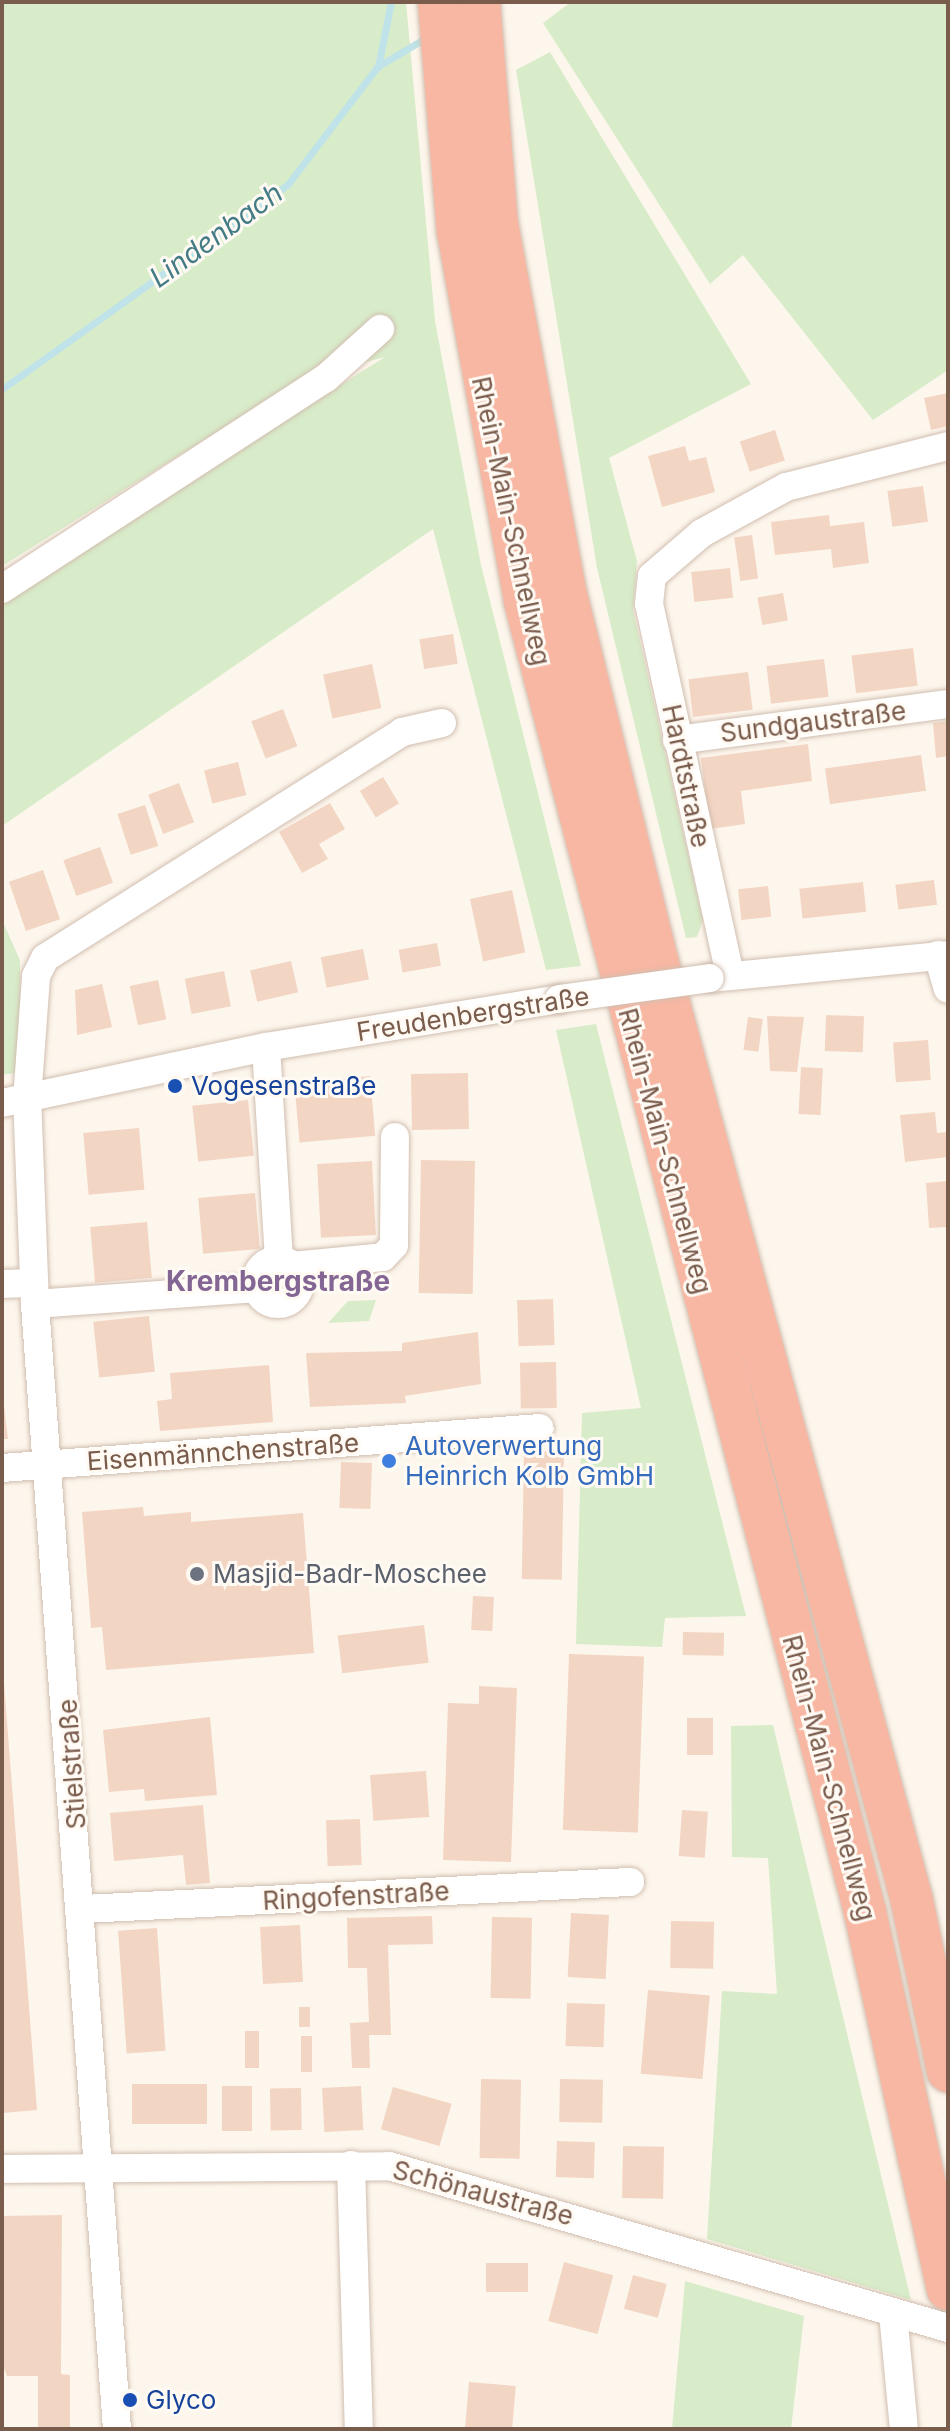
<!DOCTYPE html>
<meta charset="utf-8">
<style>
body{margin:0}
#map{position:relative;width:950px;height:2431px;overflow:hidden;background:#fdf6ec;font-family:Inter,sans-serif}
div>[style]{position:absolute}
.green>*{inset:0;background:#d8ecc9}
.stream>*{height:7px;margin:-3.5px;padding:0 3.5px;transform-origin:3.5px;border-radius:3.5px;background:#bfe3e8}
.building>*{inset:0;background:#f3d5c3;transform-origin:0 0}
.roads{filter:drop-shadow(0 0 2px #d1beb0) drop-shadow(0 0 2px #d1beb0)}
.minor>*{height:28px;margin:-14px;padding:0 14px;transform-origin:14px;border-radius:14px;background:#fff}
.minor>.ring{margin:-14px;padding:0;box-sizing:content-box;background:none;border:28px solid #fff;border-radius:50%}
.highway>*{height:42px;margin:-21px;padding:0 21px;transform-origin:21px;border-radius:21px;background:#f7b7a3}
.bridges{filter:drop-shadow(0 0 2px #d1beb0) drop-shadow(0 0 2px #d1beb0)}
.minor-bridge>*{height:28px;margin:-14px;padding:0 14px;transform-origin:14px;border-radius:14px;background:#fff}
.dots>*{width:22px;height:22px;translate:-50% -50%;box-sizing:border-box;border:4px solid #fffaf3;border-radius:50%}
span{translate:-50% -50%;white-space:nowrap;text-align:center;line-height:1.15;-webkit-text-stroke:6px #fffaf3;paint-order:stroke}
.street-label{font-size:26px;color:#7a5c4d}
.transit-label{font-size:26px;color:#164399}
.left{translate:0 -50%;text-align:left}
.shop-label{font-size:26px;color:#366cbe}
.worship-label{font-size:26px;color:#5b616d}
.water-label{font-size:28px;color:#437c86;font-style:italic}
.neighbourhood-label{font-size:28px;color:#846695;font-weight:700}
.frame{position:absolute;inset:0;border:4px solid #7a5c4d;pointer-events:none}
</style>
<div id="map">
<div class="green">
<div style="clip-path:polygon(2px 2px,406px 2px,435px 321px,481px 565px,581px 966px,546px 970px,433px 529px,2px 826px,2px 597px,385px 357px,301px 379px,2px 566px,2px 392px,14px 383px,2px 386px)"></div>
<div style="clip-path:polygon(571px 2px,948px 2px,948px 370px,873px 420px,743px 255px,710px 284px,543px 23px)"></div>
<div style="clip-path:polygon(550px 52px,751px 384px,609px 458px,637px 561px,633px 610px,703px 920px,697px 937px,686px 938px,597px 568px,516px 70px)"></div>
<div style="clip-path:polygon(2px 920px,20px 960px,21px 1072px,2px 1075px)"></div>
<div style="clip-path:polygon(596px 1024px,746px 1616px,665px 1618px,662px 1647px,576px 1644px,582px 1413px,641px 1408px,556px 1030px)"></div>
<div style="clip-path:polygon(376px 1300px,369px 1321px,328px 1323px,348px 1301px)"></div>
<div style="clip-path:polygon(773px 1725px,911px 2300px,707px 2239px,722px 1991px,777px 1994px,768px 1858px,732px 1857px,731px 1726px)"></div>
<div style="clip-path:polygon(685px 2281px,804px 2316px,791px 2429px,672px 2429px)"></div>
</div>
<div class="stream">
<div style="left:378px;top:67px;width:66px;rotate:-78.7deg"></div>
<div style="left:2px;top:389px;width:352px;rotate:-35.6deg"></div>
<div style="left:288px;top:184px;width:147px;rotate:-52.7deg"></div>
<div style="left:377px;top:67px;width:58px;rotate:-31deg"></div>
</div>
<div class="building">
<div style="clip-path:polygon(948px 393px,948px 426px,931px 430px,924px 398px)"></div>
<div style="left:775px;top:430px;width:32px;height:37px;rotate:72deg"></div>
<div style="clip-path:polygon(685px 446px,689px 461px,706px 457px,715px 492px,662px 507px,648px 456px)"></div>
<div style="left:923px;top:486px;width:36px;height:36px;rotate:82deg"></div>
<div style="clip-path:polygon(829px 515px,830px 526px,864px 522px,869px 563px,833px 568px,831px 549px,775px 555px,771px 522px)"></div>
<div style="left:752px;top:535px;width:44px;height:18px;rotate:82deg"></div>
<div style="left:730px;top:568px;width:30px;height:39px;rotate:84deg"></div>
<div style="left:783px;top:593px;width:28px;height:26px;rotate:80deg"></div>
<div style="left:453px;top:634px;width:30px;height:34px;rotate:81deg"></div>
<div style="left:913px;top:648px;width:38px;height:62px;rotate:83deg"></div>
<div style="left:824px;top:659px;width:38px;height:58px;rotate:83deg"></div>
<div style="left:372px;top:664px;width:45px;height:50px;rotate:78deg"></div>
<div style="left:748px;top:672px;width:38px;height:60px;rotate:83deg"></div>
<div style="left:283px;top:709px;width:40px;height:34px;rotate:69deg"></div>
<div style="clip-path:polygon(948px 721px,948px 756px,936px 758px,933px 723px)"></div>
<div style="clip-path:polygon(808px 744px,812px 781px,741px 791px,745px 824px,710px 829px,701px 758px)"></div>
<div style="left:921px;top:755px;width:36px;height:97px;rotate:82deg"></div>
<div style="left:238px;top:762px;width:34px;height:35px;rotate:76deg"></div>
<div style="left:383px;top:777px;width:31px;height:27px;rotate:59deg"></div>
<div style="left:179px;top:783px;width:42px;height:33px;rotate:69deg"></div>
<div style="clip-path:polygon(330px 803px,345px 829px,319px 844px,328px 859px,302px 873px,279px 832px)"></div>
<div style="left:145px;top:805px;width:43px;height:29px;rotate:72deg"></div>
<div style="left:100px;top:847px;width:38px;height:39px;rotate:70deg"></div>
<div style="left:43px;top:870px;width:52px;height:36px;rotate:71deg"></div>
<div style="left:934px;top:880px;width:25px;height:39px;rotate:83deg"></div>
<div style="left:863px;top:882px;width:30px;height:64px;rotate:84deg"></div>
<div style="left:768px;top:886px;width:31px;height:30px;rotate:84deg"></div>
<div style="left:512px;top:890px;width:64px;height:43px;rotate:78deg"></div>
<div style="left:437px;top:943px;width:23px;height:39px;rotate:80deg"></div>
<div style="left:363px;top:949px;width:31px;height:43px;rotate:79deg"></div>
<div style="left:291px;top:961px;width:32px;height:42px;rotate:77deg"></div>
<div style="left:224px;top:971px;width:36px;height:40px;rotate:79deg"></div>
<div style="left:158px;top:980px;width:40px;height:29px;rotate:78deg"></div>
<div style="clip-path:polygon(102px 984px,112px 1027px,77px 1035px,75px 990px)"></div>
<div style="left:826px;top:1015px;width:38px;height:36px;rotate:2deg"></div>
<div style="clip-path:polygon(767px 1016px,804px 1017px,797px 1072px,770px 1071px)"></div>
<div style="left:748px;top:1017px;width:15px;height:33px;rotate:8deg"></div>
<div style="left:928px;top:1040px;width:40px;height:35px;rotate:86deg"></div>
<div style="left:801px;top:1067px;width:22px;height:47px;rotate:3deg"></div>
<div style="left:468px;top:1073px;width:56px;height:57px;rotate:89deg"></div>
<div style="left:370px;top:1076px;width:60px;height:76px;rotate:85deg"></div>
<div style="left:248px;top:1100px;width:56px;height:56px;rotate:84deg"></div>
<div style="clip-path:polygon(935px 1112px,937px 1133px,948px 1132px,948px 1157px,905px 1162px,900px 1115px)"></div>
<div style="left:139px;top:1128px;width:62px;height:56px;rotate:85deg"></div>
<div style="left:421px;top:1160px;width:54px;height:133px;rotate:1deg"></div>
<div style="left:372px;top:1161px;width:74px;height:55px;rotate:87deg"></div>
<div style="clip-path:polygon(948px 1181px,948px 1227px,929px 1228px,926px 1183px)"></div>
<div style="left:255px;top:1193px;width:56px;height:57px;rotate:85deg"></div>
<div style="left:147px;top:1222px;width:56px;height:57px;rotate:85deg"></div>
<div style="left:553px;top:1299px;width:46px;height:36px;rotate:88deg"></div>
<div style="left:149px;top:1316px;width:56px;height:56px;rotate:84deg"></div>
<div style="clip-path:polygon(478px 1332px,481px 1384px,405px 1396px,406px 1403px,310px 1407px,306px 1353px,402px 1351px,402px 1343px)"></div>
<div style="left:556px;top:1362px;width:46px;height:36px;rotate:89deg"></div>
<div style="clip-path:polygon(269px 1365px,273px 1422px,160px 1431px,157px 1401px,172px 1399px,170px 1373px)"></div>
<div style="clip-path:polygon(2px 1389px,8px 1439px,2px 1439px)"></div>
<div style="left:524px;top:1451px;width:40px;height:128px;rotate:1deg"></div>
<div style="left:341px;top:1462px;width:31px;height:46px;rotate:2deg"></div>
<div style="clip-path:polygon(143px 1507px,144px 1516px,191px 1512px,191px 1522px,303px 1513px,314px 1653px,106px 1670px,102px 1627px,91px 1628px,82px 1512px)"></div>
<div style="left:473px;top:1596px;width:21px;height:34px;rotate:3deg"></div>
<div style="left:424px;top:1625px;width:38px;height:87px;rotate:83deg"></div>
<div style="left:683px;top:1632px;width:41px;height:23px;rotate:1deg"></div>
<div style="left:569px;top:1654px;width:75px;height:176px;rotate:2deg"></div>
<div style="clip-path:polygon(2px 1657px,37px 2110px,2px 2113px)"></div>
<div style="clip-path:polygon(479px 1686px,517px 1688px,511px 1862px,443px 1860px,448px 1703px,479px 1704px)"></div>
<div style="clip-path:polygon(210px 1717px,217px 1795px,145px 1801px,144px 1789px,109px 1792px,103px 1730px)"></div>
<div style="left:687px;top:1718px;width:26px;height:37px"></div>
<div style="left:426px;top:1771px;width:46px;height:56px;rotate:86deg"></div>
<div style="clip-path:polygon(203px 1805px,210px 1883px,186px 1885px,183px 1855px,114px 1861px,110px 1813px)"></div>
<div style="left:682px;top:1810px;width:26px;height:46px;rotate:4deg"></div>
<div style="left:360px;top:1819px;width:46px;height:34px;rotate:88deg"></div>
<div style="left:571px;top:1913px;width:38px;height:64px;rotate:3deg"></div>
<div style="clip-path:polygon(432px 1916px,433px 1944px,388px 1945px,391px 2035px,369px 2035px,370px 2068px,352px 2068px,350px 2023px,369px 2022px,367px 1968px,348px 1968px,347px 1918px)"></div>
<div style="left:492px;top:1917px;width:40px;height:81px;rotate:1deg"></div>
<div style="left:671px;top:1921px;width:43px;height:47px;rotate:1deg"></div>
<div style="left:300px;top:1925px;width:57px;height:40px;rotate:87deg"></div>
<div style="left:157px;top:1928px;width:123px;height:39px;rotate:86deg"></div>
<div style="left:648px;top:1990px;width:62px;height:84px;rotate:5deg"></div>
<div style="left:567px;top:2003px;width:38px;height:43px;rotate:2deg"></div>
<div style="left:299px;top:2007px;width:11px;height:20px"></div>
<div style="left:245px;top:2031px;width:14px;height:37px"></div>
<div style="left:301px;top:2036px;width:11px;height:36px"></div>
<div style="left:481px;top:2079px;width:40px;height:79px;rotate:1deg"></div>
<div style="left:560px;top:2079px;width:43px;height:43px;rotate:1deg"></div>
<div style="left:132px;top:2084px;width:75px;height:40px"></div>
<div style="left:222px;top:2086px;width:30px;height:45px"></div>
<div style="left:361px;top:2086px;width:44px;height:39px;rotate:87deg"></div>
<div style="left:393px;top:2087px;width:61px;height:44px;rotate:16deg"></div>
<div style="left:301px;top:2088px;width:42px;height:31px;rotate:89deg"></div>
<div style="left:557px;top:2141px;width:38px;height:36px;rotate:2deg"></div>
<div style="left:623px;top:2146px;width:41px;height:52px;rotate:1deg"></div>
<div style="clip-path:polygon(62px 2215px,61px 2374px,70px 2375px,70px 2429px,38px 2429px,38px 2376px,7px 2376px,2px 2363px,2px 2216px)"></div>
<div style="left:564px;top:2262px;width:51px;height:61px;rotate:15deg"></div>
<div style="left:486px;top:2263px;width:42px;height:29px"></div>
<div style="left:633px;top:2275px;width:35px;height:35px;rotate:15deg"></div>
<div style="left:469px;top:2382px;width:47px;height:47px;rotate:5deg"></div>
</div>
<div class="roads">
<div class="minor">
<div style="left:2px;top:589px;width:387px;rotate:-33.1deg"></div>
<div style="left:326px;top:378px;width:73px;rotate:-42.2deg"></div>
<div style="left:677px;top:740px;width:273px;rotate:-7.6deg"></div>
<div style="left:938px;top:955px;width:35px;rotate:74deg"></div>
<div style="left:730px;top:975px;width:380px;rotate:-102.3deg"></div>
<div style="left:649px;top:604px;width:28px;rotate:-84deg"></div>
<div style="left:652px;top:576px;width:66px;rotate:-40.7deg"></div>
<div style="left:702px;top:533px;width:96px;rotate:-28.7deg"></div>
<div style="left:786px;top:487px;width:167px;rotate:-14.2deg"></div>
<div style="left:711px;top:978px;width:238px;rotate:-5.5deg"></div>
<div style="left:266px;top:1047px;width:213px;rotate:86.5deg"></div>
<div style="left:2px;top:1103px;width:270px;rotate:-12deg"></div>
<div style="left:266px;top:1047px;width:297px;rotate:-9.3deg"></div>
<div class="ring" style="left:256px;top:1260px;width:16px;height:16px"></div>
<div style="left:292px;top:1266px;width:91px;rotate:-5.6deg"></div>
<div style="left:383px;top:1257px;width:16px;rotate:-47deg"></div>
<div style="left:394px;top:1245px;width:108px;rotate:-89.5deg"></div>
<div style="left:2px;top:1284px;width:32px;rotate:-2deg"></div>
<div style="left:35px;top:1304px;width:223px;rotate:-4.1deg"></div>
<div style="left:2px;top:1468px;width:539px;rotate:-4.25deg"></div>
<div style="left:83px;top:1909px;width:548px;rotate:-2.83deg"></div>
<div style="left:351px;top:2165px;width:264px;rotate:88.3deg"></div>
<div style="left:2px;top:2169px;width:387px;rotate:-0.4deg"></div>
<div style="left:389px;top:2166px;width:582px;rotate:16.16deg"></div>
<div style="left:893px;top:2313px;width:117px;rotate:84.6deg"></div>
<div style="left:117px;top:2429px;width:1128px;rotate:-94.17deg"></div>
<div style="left:35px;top:1304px;width:204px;rotate:-92.2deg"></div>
<div style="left:27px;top:1100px;width:124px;rotate:-85.8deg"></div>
<div style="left:36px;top:976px;width:20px;rotate:-63deg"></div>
<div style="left:45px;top:958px;width:423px;rotate:-32.3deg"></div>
<div style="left:402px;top:732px;width:41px;rotate:-12.7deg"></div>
</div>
<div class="highway">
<div style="left:439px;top:2px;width:230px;rotate:85.3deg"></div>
<div style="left:458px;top:231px;width:376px;rotate:79.7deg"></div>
<div style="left:525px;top:601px;width:1354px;rotate:75.46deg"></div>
<div style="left:865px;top:1912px;width:386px;rotate:77.6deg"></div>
<div style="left:479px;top:2px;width:223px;rotate:85.4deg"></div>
<div style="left:497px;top:224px;width:373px;rotate:79.5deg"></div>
<div style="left:565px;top:591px;width:365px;rotate:76deg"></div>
<div style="left:653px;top:945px;width:986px;rotate:74.84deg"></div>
<div style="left:911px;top:1897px;width:178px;rotate:78deg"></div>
</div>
</div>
<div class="bridges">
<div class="minor-bridge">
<div style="left:559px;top:999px;width:152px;rotate:-7.9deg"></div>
</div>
</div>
<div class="dots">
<div style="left:175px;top:1086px;background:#1a4fb4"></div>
<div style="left:389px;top:1461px;background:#3f7fe0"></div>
<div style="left:197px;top:1574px;background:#6b7280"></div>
<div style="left:130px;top:2400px;background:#1a4fb4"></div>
</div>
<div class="street-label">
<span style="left:511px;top:521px;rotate:78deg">Rhein-Main-Schnellweg</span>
<span style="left:813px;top:722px;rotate:-7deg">Sundgaustraße</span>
<span style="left:686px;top:776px;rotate:78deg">Hardtstraße</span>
<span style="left:473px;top:1014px;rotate:-9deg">Freudenbergstraße</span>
<span style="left:665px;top:1151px;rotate:75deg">Rhein-Main-Schnellweg</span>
<span style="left:223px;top:1452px;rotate:-4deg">Eisenmännchenstraße</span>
<span style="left:72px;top:1764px;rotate:-94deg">Stielstraße</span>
<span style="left:829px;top:1778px;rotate:75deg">Rhein-Main-Schnellweg</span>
<span style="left:356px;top:1896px;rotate:-3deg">Ringofenstraße</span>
<span style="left:483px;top:2193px;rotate:15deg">Schönaustraße</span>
</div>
<div class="transit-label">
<span class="left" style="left:191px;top:1086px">Vogesenstraße</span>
<span class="left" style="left:146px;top:2400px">Glyco</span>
</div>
<div class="shop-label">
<span class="left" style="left:405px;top:1461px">Autoverwertung<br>Heinrich Kolb GmbH</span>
</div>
<div class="worship-label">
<span class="left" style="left:213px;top:1574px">Masjid-Badr-Moschee</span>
</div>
<div class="water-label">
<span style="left:216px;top:235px;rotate:-36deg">Lindenbach</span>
</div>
<div class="neighbourhood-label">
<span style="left:278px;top:1281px">Krembergstraße</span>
</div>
<div class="frame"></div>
</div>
